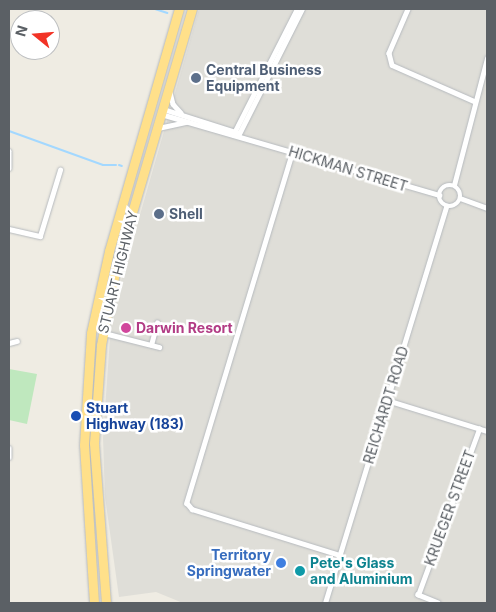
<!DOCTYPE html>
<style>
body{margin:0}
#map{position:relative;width:496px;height:612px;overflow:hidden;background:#efece3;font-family:Inter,sans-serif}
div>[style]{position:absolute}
.industrial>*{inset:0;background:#dfded8}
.green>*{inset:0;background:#bfe8be}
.stream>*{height:2px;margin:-1px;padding:0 1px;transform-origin:1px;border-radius:1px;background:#a3d8ff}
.roads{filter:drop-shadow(0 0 1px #b6babe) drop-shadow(0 0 1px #b6babe)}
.street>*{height:4.5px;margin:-2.25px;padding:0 2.25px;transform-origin:2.25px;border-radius:2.25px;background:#fff}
.street>.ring{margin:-2.25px;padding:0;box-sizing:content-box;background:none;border:4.5px solid #fff;border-radius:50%}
.highway>*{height:9px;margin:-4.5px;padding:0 4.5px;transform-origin:4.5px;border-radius:4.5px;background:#ffe08a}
.dots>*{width:14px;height:14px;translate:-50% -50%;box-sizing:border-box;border:2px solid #fff;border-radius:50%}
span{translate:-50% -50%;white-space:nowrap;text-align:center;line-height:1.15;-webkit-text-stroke:5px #fff;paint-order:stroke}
.service-label{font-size:14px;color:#4e5e75;font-weight:700}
.left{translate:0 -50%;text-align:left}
.street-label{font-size:14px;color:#5b6065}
.hotel-label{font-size:14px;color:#b23c85;font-weight:700}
.transit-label{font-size:14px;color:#164399;font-weight:700}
.shop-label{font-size:14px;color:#366cbe;font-weight:700}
.right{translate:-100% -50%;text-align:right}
.culture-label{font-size:14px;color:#0d838f;font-weight:700}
.frame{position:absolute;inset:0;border:10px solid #5b6065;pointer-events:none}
.north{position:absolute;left:10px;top:10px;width:50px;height:50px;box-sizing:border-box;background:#fff;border:1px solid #bdbfc1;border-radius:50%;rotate:287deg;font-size:14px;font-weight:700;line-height:20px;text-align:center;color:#5b6065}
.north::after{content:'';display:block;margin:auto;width:18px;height:22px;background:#f23326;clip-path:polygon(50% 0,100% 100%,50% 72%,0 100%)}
</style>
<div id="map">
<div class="industrial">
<div style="clip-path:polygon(199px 9px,487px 9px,487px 603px,183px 603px,156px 592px,119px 597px,105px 497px,103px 438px,110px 338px,119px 288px)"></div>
</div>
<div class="green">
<div style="clip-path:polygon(9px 369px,37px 374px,27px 424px,9px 420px)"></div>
</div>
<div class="stream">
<div style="left:155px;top:9px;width:13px;rotate:18deg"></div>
<div style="left:9px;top:131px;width:100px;rotate:19.9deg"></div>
<div style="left:103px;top:165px;width:13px"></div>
<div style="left:119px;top:165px;width:3px;rotate:18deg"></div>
</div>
<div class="roads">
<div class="street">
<div style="left:408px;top:9px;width:48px;rotate:113.4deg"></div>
<div style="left:389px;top:53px;width:12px;rotate:76deg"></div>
<div style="left:392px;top:65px;width:90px;rotate:23.7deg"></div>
<div style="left:170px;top:92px;width:12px;rotate:76deg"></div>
<div style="left:173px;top:104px;width:12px;rotate:48deg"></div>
<div style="left:163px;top:109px;width:77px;rotate:17.5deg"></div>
<div style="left:161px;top:114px;width:290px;rotate:16.2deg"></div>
<div style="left:158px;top:128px;width:30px;rotate:-12deg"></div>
<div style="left:233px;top:135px;width:141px;rotate:-63.1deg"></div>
<div style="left:238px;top:136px;width:142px;rotate:-63.3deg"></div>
<div style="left:9px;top:151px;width:17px;rotate:90deg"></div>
<div style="left:293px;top:151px;width:368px;rotate:106.8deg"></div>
<div style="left:187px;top:503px;width:8px;rotate:50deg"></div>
<div style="left:192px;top:509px;width:155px;rotate:17.3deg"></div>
<div style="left:454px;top:185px;width:131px;rotate:-75.4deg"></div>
<div class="ring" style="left:439px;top:185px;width:17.5px;height:17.5px"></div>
<div style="left:460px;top:198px;width:29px;rotate:20deg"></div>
<div style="left:9px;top:229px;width:32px;rotate:13deg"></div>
<div style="left:40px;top:236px;width:69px;rotate:-73.1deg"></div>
<div style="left:104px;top:333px;width:57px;rotate:14.3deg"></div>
<div style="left:9px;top:343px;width:8px;rotate:-14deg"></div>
<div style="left:151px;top:345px;width:23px;rotate:-75deg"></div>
<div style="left:387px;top:400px;width:105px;rotate:17.2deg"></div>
<div style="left:9px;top:448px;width:9px;rotate:90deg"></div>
<div style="left:325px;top:603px;width:415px;rotate:-73deg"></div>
<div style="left:438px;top:603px;width:22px;rotate:-158deg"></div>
<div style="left:418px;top:595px;width:177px;rotate:-69.8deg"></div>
</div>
<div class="highway">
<div style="left:94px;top:603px;width:158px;rotate:-93.6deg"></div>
<div style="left:84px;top:445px;width:112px;rotate:-86.4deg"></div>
<div style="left:91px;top:333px;width:84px;rotate:-77.6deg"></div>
<div style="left:109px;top:251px;width:252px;rotate:-73.9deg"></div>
<div style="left:106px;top:603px;width:160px;rotate:-94.3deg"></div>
<div style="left:94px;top:443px;width:98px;rotate:-85.9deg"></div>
<div style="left:101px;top:345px;width:79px;rotate:-79.1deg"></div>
<div style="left:116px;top:267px;width:269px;rotate:-73.6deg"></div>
</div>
</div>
<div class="dots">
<div style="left:196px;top:78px;background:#5c6f8a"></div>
<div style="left:159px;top:214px;background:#5c6f8a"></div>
<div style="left:126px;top:328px;background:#d1479c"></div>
<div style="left:76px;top:416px;background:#1a4fb4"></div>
<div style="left:281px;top:563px;background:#3f7fe0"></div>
<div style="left:300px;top:571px;background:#0f9aa8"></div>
</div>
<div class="service-label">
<span class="left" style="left:206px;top:78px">Central Business<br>Equipment</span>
<span class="left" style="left:169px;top:214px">Shell</span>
</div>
<div class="street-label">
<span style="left:348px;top:169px;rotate:17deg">HICKMAN STREET</span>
<span style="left:118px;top:272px;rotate:-76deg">STUART HIGHWAY</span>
<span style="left:386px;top:405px;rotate:-73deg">REICHARDT ROAD</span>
<span style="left:450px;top:508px;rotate:-70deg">KRUEGER STREET</span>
</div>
<div class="hotel-label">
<span class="left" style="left:136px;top:328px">Darwin Resort</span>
</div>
<div class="transit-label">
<span class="left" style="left:86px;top:416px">Stuart<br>Highway (183)</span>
</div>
<div class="shop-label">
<span class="right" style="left:271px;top:563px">Territory<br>Springwater</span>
</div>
<div class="culture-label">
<span class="left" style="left:310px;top:571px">Pete's Glass<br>and Aluminium</span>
</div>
<div class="frame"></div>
<div class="north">N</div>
</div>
